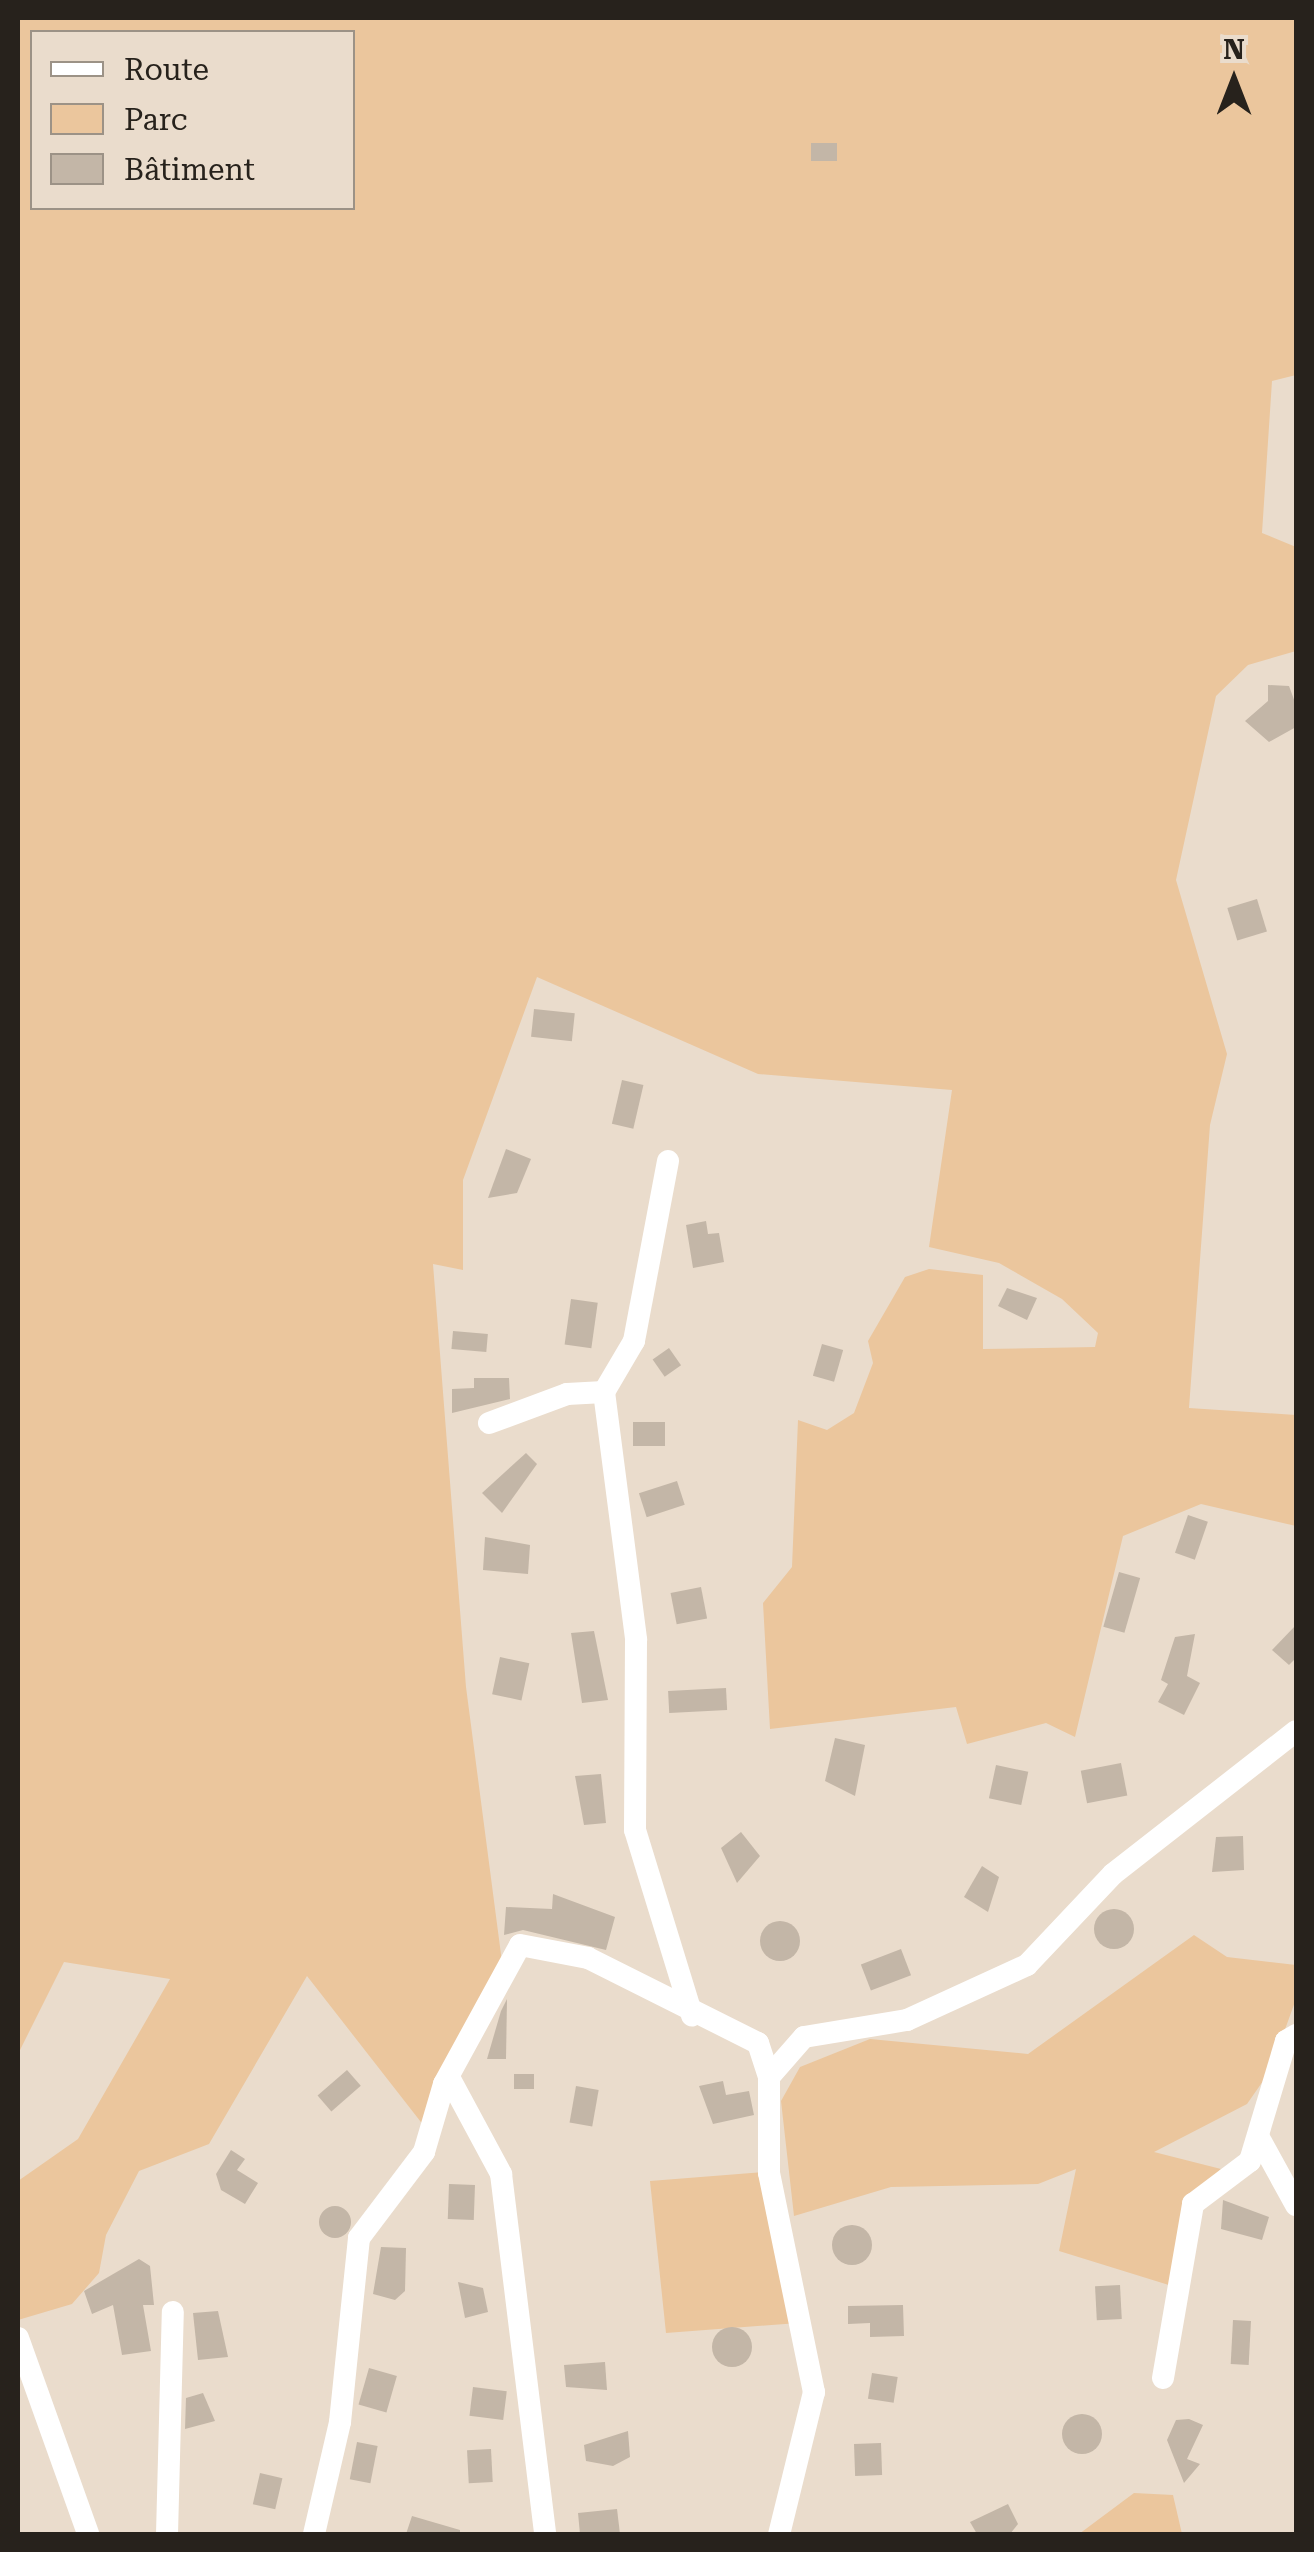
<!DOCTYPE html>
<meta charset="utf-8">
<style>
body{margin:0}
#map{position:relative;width:1314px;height:2552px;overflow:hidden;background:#eadccc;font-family:"Roboto Serif",serif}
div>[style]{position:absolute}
.green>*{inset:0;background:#ebc69d}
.building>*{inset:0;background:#c3b6a7;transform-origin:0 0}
.round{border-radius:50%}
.minor>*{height:22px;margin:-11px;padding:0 11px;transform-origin:11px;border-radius:11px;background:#fff}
span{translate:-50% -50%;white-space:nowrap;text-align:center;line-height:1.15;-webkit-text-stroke:8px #eadccc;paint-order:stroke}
.frame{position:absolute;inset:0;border:20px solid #27221c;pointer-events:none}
.legend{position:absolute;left:30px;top:30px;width:325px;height:180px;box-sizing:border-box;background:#eadccc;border:2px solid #9c9286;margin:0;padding:12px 18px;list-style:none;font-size:30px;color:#27221c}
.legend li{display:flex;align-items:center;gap:20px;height:50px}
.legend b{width:50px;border:2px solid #9c9286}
.north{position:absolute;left:1184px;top:30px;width:100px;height:100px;-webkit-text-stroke:8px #eadccc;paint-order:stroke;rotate:0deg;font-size:28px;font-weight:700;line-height:40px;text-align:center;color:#27221c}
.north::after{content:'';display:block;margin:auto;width:35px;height:45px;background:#27221c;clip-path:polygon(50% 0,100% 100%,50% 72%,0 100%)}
</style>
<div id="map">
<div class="green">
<div style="clip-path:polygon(evenodd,18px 18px,1296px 18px,1296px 375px,1272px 381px,1262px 533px,1296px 547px,1296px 651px,1248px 665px,1216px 696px,1176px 880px,1227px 1054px,1210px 1125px,1189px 1408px,1296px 1415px,1296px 1526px,1201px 1504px,1123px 1536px,1075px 1737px,1046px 1723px,967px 1744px,956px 1707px,770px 1729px,763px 1603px,792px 1567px,798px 1420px,827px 1430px,854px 1413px,873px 1363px,868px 1341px,905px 1277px,929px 1269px,983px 1275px,983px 1349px,1095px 1347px,1098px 1333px,1062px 1299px,999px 1263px,929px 1247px,952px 1090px,758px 1074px,537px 977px,463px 1180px,463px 1270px,433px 1264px,466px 1687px,502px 1962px,424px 2126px,307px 1976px,209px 2144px,139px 2171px,106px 2235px,99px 2273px,72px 2304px,18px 2320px,18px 2181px,78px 2139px,170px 1979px,64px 1962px,18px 2054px,18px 18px,32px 32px,352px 32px,352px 208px,32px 208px,32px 32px)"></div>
<div style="clip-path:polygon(1194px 1935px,1227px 1957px,1296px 1965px,1296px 1999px,1270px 2071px,1247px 2104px,1154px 2152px,1221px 2169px,1185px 2203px,1172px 2286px,1059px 2251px,1076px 2169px,1038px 2184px,891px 2187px,794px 2216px,781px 2101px,800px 2067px,870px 2039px,1028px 2054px)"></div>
<div style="clip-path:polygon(764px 2172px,798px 2323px,666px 2333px,650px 2181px)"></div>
<div style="clip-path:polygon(1134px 2493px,1173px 2495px,1182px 2534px,1079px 2534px)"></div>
</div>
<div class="building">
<div style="left:811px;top:143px;width:26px;height:18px"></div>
<div style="clip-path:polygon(1268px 685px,1289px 686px,1296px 705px,1296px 727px,1269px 742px,1245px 721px,1268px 701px)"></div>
<div style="left:1257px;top:899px;width:34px;height:31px;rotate:73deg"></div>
<div style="left:534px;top:1009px;width:41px;height:28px;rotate:6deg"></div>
<div style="left:622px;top:1080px;width:22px;height:45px;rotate:13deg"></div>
<div style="clip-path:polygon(506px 1149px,531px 1159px,517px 1193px,488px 1198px)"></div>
<div style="clip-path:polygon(706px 1221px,708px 1234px,719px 1233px,724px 1262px,693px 1268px,686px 1225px)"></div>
<div style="clip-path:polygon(1007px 1288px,1037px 1298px,1027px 1320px,998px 1306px)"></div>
<div style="left:571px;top:1299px;width:27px;height:46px;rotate:8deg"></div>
<div style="left:453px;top:1331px;width:35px;height:18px;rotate:5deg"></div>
<div style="left:822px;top:1344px;width:22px;height:33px;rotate:16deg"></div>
<div style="left:669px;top:1348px;width:21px;height:20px;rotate:55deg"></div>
<div style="clip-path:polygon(474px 1378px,509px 1378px,510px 1399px,452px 1413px,452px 1389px,474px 1388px)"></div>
<div style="left:633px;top:1422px;width:32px;height:24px"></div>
<div style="clip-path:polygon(526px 1453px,537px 1464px,502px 1513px,482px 1493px)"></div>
<div style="left:677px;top:1481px;width:25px;height:40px;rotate:72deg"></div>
<div style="left:1188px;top:1515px;width:21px;height:40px;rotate:19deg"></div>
<div style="clip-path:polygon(485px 1537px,530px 1545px,528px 1574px,483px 1570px)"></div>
<div style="left:1119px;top:1572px;width:22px;height:57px;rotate:16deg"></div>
<div style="left:701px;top:1587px;width:32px;height:31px;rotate:79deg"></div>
<div style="clip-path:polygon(1296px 1625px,1296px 1658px,1289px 1665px,1272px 1650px)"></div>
<div style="clip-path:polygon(594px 1631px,608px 1700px,582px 1703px,571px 1633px)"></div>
<div style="clip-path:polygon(1195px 1634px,1187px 1676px,1200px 1683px,1184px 1715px,1158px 1702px,1168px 1684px,1161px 1680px,1175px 1637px)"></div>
<div style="left:500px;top:1657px;width:30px;height:38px;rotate:12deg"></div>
<div style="left:726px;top:1688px;width:22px;height:58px;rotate:87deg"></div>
<div style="clip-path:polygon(835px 1738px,865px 1745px,855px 1796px,825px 1781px)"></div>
<div style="left:1121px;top:1763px;width:33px;height:41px;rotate:79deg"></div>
<div style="left:996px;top:1765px;width:33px;height:34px;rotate:12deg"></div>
<div style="clip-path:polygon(601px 1774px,606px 1823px,584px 1825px,575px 1776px)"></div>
<div style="clip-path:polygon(741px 1832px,760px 1856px,737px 1883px,721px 1848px)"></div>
<div style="clip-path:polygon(1243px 1836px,1244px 1870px,1212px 1872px,1216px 1837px)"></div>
<div style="clip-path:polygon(982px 1866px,999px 1877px,988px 1912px,964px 1897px)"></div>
<div style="clip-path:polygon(553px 1894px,615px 1917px,606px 1950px,523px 1930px,504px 1935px,506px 1907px,552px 1909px)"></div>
<div class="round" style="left:1094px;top:1909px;width:40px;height:40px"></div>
<div class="round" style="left:760px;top:1921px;width:40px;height:40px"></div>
<div style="left:901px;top:1949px;width:28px;height:43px;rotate:69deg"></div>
<div style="clip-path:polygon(507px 1999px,506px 2059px,487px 2059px,501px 2011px)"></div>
<div style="left:347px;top:2070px;width:21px;height:39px;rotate:49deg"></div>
<div style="left:514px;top:2074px;width:20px;height:15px"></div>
<div style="clip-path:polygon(723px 2081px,726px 2095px,749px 2091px,754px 2115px,713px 2124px,699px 2086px)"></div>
<div style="left:576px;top:2086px;width:23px;height:37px;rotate:10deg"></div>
<div style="clip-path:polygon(231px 2150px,245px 2159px,237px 2170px,258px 2183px,245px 2204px,221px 2190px,216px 2174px)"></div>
<div style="left:449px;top:2184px;width:26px;height:35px;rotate:2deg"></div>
<div style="clip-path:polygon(1223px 2200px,1269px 2217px,1262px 2240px,1221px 2229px)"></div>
<div class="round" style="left:319px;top:2206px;width:32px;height:32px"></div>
<div class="round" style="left:832px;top:2225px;width:40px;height:40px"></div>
<div style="clip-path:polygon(381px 2247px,406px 2248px,405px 2291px,395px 2300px,373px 2294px)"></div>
<div style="clip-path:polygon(139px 2259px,150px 2266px,154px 2305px,143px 2305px,151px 2351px,122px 2355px,113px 2305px,92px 2314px,84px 2291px)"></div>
<div style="clip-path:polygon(458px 2282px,483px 2288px,488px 2312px,465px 2318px)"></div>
<div style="left:1120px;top:2285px;width:34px;height:25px;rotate:87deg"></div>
<div style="clip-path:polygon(903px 2305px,904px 2336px,870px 2337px,870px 2323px,848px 2324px,848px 2306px)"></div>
<div style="clip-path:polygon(218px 2311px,228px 2357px,198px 2360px,193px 2313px)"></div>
<div style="left:1233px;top:2320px;width:18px;height:44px;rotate:3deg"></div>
<div class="round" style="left:712px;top:2327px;width:40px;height:40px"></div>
<div style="clip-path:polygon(605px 2362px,607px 2390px,566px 2387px,564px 2365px)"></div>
<div style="left:369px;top:2368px;width:29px;height:38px;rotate:16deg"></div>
<div style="left:872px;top:2373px;width:26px;height:26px;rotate:9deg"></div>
<div style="left:473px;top:2387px;width:34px;height:29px;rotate:7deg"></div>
<div style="clip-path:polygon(203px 2393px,215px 2421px,185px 2429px,186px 2398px)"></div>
<div class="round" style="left:1062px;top:2414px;width:40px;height:40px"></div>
<div style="clip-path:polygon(1189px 2419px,1203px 2425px,1187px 2459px,1200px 2464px,1184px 2483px,1167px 2440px,1176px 2420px)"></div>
<div style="clip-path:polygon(628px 2431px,630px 2457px,613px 2466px,586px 2461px,584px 2445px)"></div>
<div style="left:357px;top:2442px;width:21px;height:38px;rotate:11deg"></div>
<div style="left:881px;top:2443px;width:32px;height:27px;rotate:88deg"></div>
<div style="left:491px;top:2449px;width:33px;height:24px;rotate:87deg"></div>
<div style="left:260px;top:2473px;width:23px;height:32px;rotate:13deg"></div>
<div style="clip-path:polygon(1008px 2504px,1018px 2524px,1010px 2534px,977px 2534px,970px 2522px)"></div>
<div style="clip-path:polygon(617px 2509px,620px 2534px,580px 2534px,578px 2513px)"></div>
<div style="clip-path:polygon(412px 2516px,460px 2530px,460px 2534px,406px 2534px)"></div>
</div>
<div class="minor">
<div style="left:668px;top:1161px;width:183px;rotate:100.7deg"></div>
<div style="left:634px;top:1341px;width:59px;rotate:120.5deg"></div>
<div style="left:604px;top:1392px;width:250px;rotate:82.6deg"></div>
<div style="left:636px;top:1640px;width:190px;rotate:90.3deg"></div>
<div style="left:635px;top:1830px;width:194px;rotate:72.9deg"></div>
<div style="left:489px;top:1423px;width:83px;rotate:-20.4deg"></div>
<div style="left:567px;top:1394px;width:37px;rotate:-3deg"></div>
<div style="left:769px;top:2077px;width:53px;rotate:-48.8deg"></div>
<div style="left:804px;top:2037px;width:104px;rotate:-9.4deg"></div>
<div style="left:907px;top:2020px;width:132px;rotate:-24.6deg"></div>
<div style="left:1027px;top:1965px;width:125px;rotate:-46.6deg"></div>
<div style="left:1113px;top:1874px;width:232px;rotate:-38deg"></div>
<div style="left:451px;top:2081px;width:106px;rotate:61.7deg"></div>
<div style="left:501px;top:2174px;width:363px;rotate:83deg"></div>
<div style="left:1258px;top:2136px;width:79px;rotate:61.2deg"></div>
<div style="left:18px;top:2338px;width:208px;rotate:70.3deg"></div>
<div style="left:1163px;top:2378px;width:177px;rotate:-80.2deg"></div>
<div style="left:1193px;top:2204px;width:71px;rotate:-37deg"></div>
<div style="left:1250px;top:2161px;width:125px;rotate:-73.3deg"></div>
<div style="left:1286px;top:2041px;width:12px;rotate:-31deg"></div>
<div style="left:167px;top:2534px;width:222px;rotate:-88.5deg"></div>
<div style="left:314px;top:2534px;width:115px;rotate:-76.9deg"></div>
<div style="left:340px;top:2422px;width:185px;rotate:-84.1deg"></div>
<div style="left:359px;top:2238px;width:108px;rotate:-52.9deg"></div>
<div style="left:424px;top:2152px;width:71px;rotate:-73.6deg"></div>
<div style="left:444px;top:2084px;width:158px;rotate:-61.3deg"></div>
<div style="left:520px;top:1945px;width:69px;rotate:10.8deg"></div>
<div style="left:588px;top:1958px;width:190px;rotate:26.6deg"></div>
<div style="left:758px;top:2043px;width:36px;rotate:72deg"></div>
<div style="left:769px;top:2077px;width:96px;rotate:90deg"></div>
<div style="left:769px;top:2173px;width:224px;rotate:78.4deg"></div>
<div style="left:814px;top:2392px;width:146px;rotate:103.8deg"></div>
</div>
<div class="frame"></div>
<ul class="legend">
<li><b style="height:12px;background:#fff"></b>Route</li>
<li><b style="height:28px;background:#ebc69d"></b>Parc</li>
<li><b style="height:28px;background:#c3b6a7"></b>Bâtiment</li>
</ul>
<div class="north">N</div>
</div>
